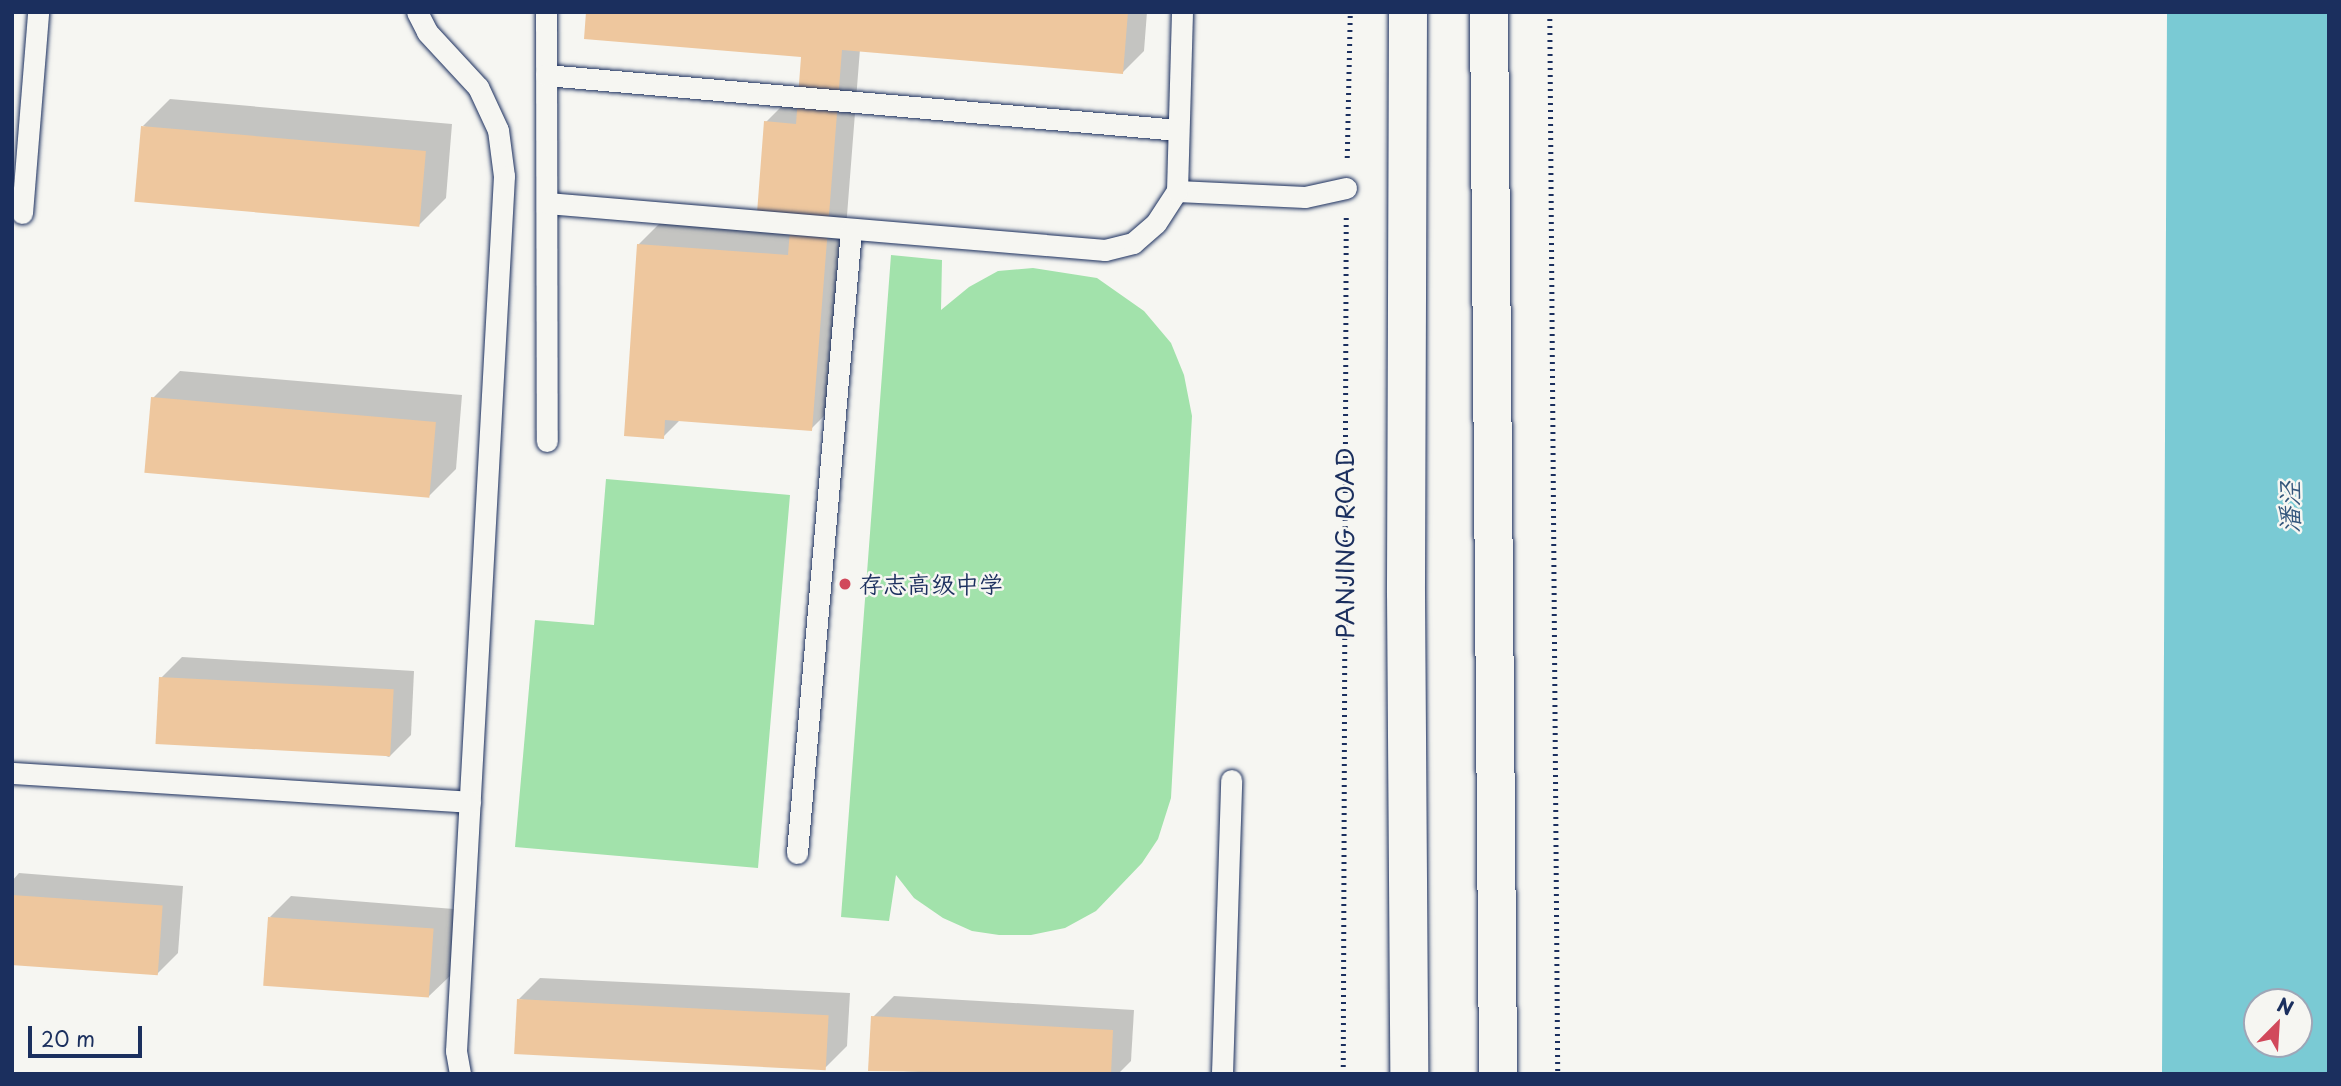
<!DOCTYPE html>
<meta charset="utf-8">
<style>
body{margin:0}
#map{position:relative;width:2341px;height:1086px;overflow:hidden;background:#f6f6f2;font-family:"Playpen Sans","LXGW WenKai TC",sans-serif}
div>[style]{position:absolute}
.green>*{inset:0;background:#a2e2ab}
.water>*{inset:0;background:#7acad4}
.shadow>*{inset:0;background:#0003}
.building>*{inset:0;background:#eec79e;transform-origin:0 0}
.path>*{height:4.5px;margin-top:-2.25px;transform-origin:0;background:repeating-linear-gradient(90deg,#1b2f5e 0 2px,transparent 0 7px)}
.roads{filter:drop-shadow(0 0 2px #1b2f5e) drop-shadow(0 0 2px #1b2f5e)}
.service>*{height:21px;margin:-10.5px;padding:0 10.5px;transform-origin:10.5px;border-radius:10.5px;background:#f6f6f2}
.secondary>*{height:38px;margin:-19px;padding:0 19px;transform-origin:19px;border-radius:19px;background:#f6f6f2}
.dots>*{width:19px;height:19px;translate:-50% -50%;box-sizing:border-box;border:4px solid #f6f6f2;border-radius:50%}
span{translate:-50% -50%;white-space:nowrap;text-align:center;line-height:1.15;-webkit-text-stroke:5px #f6f6f2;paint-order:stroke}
.street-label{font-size:24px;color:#1b2f5e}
.poi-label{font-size:24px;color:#1b2f5e}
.left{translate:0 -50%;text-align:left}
.water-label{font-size:26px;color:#33567c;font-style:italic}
.frame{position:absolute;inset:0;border:14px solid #1b2f5e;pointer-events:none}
.north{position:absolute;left:2243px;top:988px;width:70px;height:70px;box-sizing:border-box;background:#f6f6f2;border:2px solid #9ea6b7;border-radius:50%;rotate:24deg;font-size:19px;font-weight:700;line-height:28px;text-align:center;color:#1b2f5e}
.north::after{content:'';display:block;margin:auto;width:24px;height:32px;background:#d1495b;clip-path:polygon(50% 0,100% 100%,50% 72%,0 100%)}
.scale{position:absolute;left:28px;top:1026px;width:114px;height:32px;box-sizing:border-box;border:4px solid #1b2f5e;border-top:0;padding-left:9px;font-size:21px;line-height:24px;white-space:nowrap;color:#1b2f5e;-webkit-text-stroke:5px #f6f6f2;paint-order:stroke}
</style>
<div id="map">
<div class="green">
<div style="clip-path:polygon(891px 255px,942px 260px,941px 310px,969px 287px,998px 271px,1033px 268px,1097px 278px,1144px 311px,1171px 343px,1184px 375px,1192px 416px,1171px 798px,1158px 839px,1142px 863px,1096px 911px,1065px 928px,1031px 935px,999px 935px,972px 931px,943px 918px,914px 898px,896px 875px,889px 921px,841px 917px)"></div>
<div style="clip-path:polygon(606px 479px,790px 495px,758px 868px,515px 847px,535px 620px,594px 625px)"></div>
</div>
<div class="water">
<div style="clip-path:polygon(evenodd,2167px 12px,2329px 12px,2329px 1074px,2162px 1074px,2167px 12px,2257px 1002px,2299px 1002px,2299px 1044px,2257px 1044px,2257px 1002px)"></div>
</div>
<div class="shadow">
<div style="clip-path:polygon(588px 12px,1147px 12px,1144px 51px,1123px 72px,860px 49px,832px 408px,811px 429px,680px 420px,663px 437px,638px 245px,660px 223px,791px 233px,766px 122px,787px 101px,799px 102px,803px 55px)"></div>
<div style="clip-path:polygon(170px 99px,452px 124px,446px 198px,419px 225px,143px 126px)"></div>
<div style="clip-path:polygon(180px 371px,462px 395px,456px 469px,429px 496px,153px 398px)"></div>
<div style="clip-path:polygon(182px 657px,414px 671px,411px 735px,389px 757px,161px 678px)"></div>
<div style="clip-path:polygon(19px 873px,183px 886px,178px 953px,157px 974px,12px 963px,12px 881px)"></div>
<div style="clip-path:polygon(291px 896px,454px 909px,450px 976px,428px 997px,270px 917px)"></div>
<div style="clip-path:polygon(540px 978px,850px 993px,847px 1046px,826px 1067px,519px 999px)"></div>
<div style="clip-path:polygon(894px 996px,1134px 1010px,1131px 1061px,1118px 1074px,953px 1074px,870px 1069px,873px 1017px)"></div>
</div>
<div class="building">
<div style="clip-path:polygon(586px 12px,1128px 12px,1123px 74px,842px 50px,812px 431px,665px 420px,664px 439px,624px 436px,637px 244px,788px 255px,791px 216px,757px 213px,764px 121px,796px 124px,801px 57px,584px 39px)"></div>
<div style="left:141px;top:126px;width:286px;height:76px;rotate:5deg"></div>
<div style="left:151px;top:397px;width:286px;height:76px;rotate:5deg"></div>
<div style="left:159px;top:677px;width:235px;height:67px;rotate:3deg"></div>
<div style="left:12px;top:895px;width:151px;height:70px;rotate:4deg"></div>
<div style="left:268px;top:917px;width:166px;height:69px;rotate:4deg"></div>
<div style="left:517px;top:999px;width:312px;height:55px;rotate:3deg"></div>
<div style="clip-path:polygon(871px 1016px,1113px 1030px,1111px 1074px,868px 1071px)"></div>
</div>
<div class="path">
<div style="left:1550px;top:12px;width:1062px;rotate:89.57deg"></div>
<div style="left:1347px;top:158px;width:146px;rotate:-88.8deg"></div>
<div style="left:1343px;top:1074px;width:858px;rotate:-89.8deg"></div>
</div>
<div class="roads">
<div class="service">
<div style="left:417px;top:12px;width:22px;rotate:63deg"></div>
<div style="left:427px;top:32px;width:75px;rotate:47.2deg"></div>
<div style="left:478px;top:87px;width:47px;rotate:65.1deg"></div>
<div style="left:498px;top:130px;width:46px;rotate:82.6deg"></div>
<div style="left:504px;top:176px;width:876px;rotate:93.14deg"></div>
<div style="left:456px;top:1051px;width:23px;rotate:80deg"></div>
<div style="left:546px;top:12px;width:429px;rotate:89.9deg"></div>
<div style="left:546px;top:75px;width:634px;rotate:4.97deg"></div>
<div style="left:1177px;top:191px;width:128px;rotate:2.7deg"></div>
<div style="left:1305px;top:197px;width:42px;rotate:-12.4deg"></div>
<div style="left:547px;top:203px;width:560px;rotate:4.81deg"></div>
<div style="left:1105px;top:250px;width:29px;rotate:-14deg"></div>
<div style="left:1133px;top:243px;width:30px;rotate:-41deg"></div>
<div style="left:1156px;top:223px;width:38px;rotate:-57deg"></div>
<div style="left:1177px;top:191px;width:179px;rotate:-88.4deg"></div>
<div style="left:22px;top:213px;width:202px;rotate:-85.4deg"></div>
<div style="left:12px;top:773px;width:459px;rotate:3.6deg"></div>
<div style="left:797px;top:853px;width:626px;rotate:-85.05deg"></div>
<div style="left:1222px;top:1074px;width:294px;rotate:-88.2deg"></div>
</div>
<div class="secondary">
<div style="left:1408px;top:12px;width:581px;rotate:90.2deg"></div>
<div style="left:1406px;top:593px;width:481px;rotate:89.6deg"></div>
<div style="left:1489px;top:12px;width:1062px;rotate:89.51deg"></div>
</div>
</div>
<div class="dots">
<div style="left:845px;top:584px;background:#d1495b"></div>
</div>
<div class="street-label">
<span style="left:1345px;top:543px;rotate:-90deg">PANJING ROAD</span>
</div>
<div class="poi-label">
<span class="left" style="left:859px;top:584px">存志高级中学</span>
</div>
<div class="water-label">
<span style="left:2289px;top:507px;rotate:-90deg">潘泾</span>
</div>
<div class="frame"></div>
<div class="north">N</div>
<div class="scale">20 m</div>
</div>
